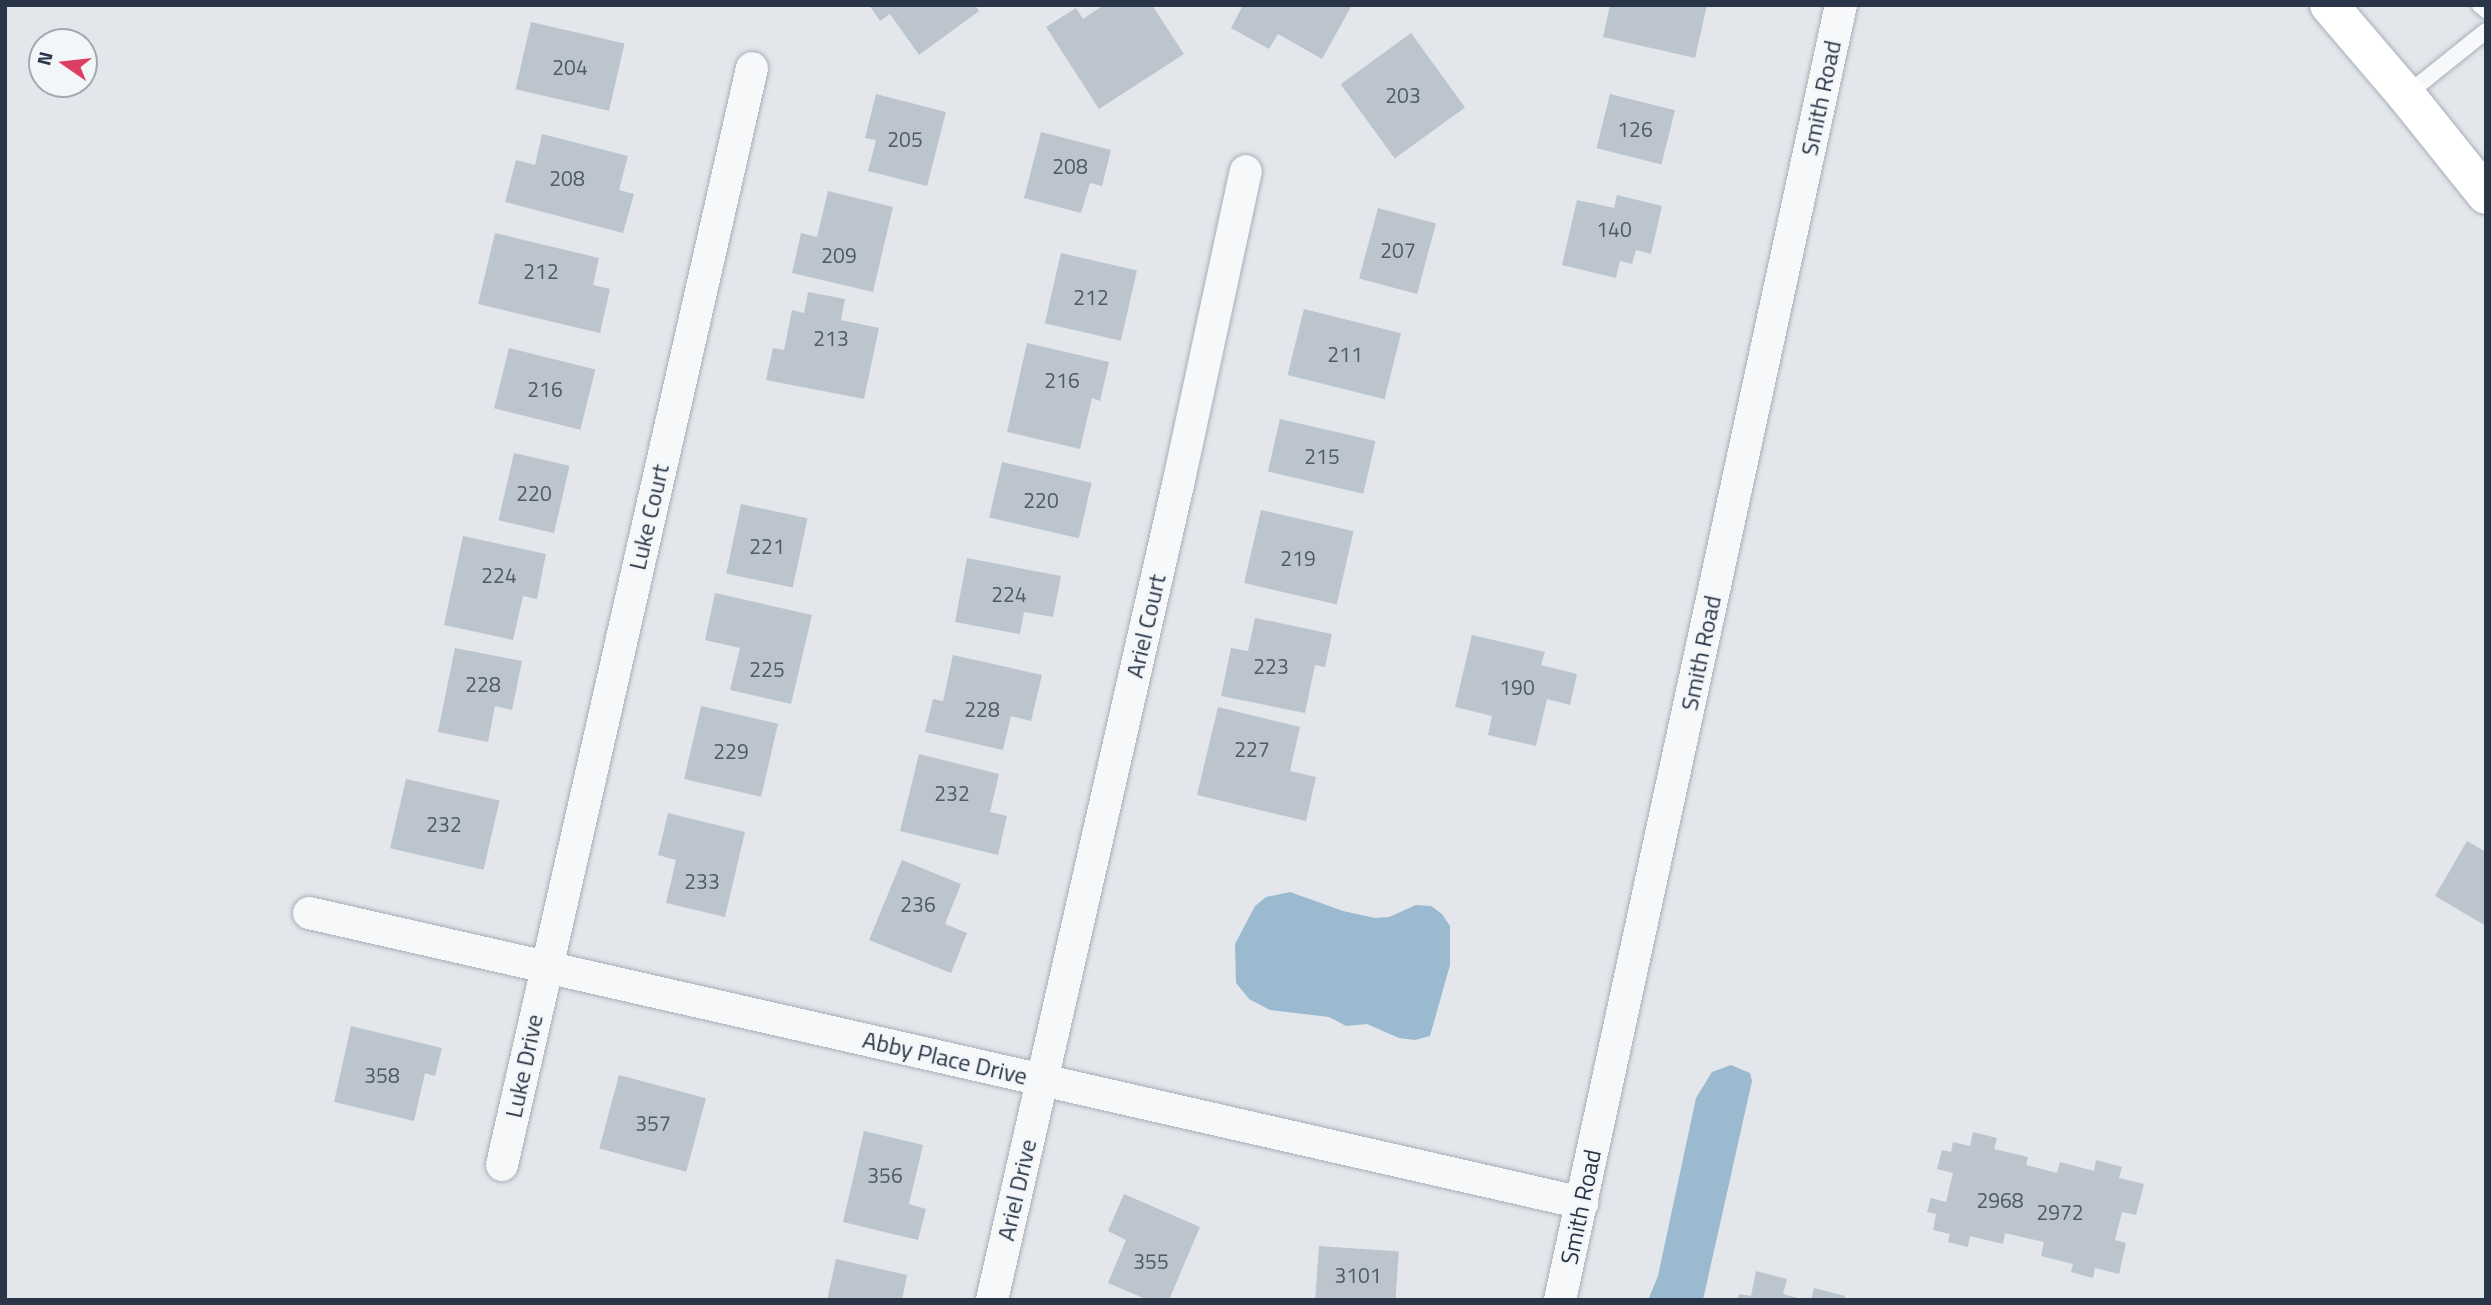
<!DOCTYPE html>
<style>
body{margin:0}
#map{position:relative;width:2491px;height:1305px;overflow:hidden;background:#e3e7ec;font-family:"Titillium Web",sans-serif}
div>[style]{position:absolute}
.water>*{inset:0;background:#9bb9cf}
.building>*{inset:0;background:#bcc4cd;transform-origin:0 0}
.roads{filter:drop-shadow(0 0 2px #a7aeb7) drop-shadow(0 0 2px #a7aeb7)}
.service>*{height:16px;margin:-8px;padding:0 8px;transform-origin:8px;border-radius:8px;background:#f6f8fa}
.minor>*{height:32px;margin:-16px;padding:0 16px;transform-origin:16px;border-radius:16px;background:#f6f8fa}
.secondary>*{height:38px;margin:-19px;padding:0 19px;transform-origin:19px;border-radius:19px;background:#fff}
span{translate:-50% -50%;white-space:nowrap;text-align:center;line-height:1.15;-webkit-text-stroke:5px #f3f6f9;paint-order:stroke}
.number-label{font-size:21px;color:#4e5a68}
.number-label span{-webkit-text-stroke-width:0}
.street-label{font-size:24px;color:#293647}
.frame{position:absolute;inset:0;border:7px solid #293647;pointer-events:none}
.north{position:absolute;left:28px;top:28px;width:70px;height:70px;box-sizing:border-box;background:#f3f6f9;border:2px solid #a2a9b2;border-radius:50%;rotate:284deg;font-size:19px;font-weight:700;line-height:28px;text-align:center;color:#293647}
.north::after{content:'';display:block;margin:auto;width:24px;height:32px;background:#dc3e64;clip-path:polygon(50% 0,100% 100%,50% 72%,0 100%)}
</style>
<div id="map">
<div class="water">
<div style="clip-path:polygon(1290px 892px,1343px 911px,1375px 918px,1389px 917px,1416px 905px,1431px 906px,1442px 914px,1450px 926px,1450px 965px,1430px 1036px,1415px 1040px,1399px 1038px,1367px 1024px,1346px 1026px,1329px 1017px,1270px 1010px,1249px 999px,1236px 983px,1235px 944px,1255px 906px,1266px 897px)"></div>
<div style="clip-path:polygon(1731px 1065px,1750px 1073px,1752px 1081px,1703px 1300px,1648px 1300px,1658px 1276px,1696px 1098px,1712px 1072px)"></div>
</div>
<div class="building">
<div style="clip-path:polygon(869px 5px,975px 5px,979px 11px,919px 55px,890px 14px,880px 21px)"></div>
<div style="clip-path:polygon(1104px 5px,1152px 5px,1184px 54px,1099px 109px,1046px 27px,1076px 8px,1083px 19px)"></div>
<div style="clip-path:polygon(1243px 5px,1352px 5px,1322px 59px,1278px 34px,1269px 49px,1231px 28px)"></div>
<div style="clip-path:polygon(1610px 5px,1707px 5px,1695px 58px,1603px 37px)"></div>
<div style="left:531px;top:22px;width:96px;height:69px;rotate:13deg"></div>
<div style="left:1411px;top:33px;width:92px;height:87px;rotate:54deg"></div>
<div style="clip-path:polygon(876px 94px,946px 112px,927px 186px,868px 171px,876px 140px,865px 138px)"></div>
<div style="left:1610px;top:94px;width:67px;height:56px;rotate:14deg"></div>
<div style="clip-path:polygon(1041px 132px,1111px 150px,1102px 186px,1090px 183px,1081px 213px,1024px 198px)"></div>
<div style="clip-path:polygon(542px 134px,628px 156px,619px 190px,634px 194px,623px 233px,505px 202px,516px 160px,535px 165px)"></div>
<div style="clip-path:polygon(828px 191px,893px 207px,873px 292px,792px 273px,801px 233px,817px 237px)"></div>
<div style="clip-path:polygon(1617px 195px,1662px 206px,1651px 254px,1636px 250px,1632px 264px,1620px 261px,1616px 278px,1562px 265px,1577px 200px,1614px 208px)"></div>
<div style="left:1378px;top:208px;width:60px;height:73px;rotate:15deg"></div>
<div style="clip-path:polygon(495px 233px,599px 258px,593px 285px,610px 289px,600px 333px,478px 304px)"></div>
<div style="left:1061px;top:253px;width:78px;height:72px;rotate:13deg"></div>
<div style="clip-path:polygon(808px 292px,845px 299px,841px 320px,879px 328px,864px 399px,766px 380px,773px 348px,784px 350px,792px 310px,804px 313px)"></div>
<div style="left:1304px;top:309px;width:100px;height:68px;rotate:14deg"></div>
<div style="clip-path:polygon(1027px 343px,1109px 362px,1100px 401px,1092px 398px,1080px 449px,1007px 432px)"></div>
<div style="left:509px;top:348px;width:89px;height:62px;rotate:14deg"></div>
<div style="left:1280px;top:419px;width:98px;height:54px;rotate:13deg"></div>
<div style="left:514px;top:453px;width:57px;height:69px;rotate:13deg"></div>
<div style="left:1002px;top:462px;width:92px;height:57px;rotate:13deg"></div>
<div style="left:741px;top:504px;width:68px;height:71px;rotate:12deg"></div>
<div style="left:1261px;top:510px;width:95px;height:75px;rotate:13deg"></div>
<div style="clip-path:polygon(463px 536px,546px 554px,537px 599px,523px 596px,513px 640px,444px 625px)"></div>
<div style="clip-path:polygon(967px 558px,1061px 576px,1053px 617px,1024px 612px,1020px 634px,955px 622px)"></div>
<div style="clip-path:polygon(715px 593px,812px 615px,791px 704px,730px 690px,740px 648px,705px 640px)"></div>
<div style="clip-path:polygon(1255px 618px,1332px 634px,1325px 667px,1315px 665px,1305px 713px,1221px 696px,1231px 648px,1248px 651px)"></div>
<div style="clip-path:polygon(1472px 635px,1545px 652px,1541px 665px,1577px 674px,1570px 705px,1547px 699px,1536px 746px,1488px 735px,1492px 716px,1455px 707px)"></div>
<div style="clip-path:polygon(455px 648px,522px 661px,512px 710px,495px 706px,488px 742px,438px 732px)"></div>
<div style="clip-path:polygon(953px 655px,1042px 675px,1031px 721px,1011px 716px,1003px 750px,925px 732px,933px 699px,943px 701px)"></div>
<div style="left:701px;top:706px;width:79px;height:75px;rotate:13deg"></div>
<div style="clip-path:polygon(1218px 707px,1300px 727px,1290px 771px,1316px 777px,1306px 821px,1197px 795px)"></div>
<div style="clip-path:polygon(919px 754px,999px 774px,990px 812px,1007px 816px,998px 855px,900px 831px)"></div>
<div style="left:406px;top:779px;width:96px;height:71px;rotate:13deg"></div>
<div style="clip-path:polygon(668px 813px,745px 832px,725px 917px,666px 903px,676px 860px,658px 855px)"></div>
<div style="clip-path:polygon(2467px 841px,2486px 852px,2486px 926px,2435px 896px)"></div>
<div style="clip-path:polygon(902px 860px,961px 884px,945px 924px,967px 933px,951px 973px,869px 940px)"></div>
<div style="clip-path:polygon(351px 1026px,442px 1048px,435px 1076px,425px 1073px,414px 1121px,334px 1102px)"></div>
<div style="left:619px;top:1075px;width:90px;height:76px;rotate:15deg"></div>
<div style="clip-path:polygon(864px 1131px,923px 1145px,909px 1204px,926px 1209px,918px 1240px,843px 1222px)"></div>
<div style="clip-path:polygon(1973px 1132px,1997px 1138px,1994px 1149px,2028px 1157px,2026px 1165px,2057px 1173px,2060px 1162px,2094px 1171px,2096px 1160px,2122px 1167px,2119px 1178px,2144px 1184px,2136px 1215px,2122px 1212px,2115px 1240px,2126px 1243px,2119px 1274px,2095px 1268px,2093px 1278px,2071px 1272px,2073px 1264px,2041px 1256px,2044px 1242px,2005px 1233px,2003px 1244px,1970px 1236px,1968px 1247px,1948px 1242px,1950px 1234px,1933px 1230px,1936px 1214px,1927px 1212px,1931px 1198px,1946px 1202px,1953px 1173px,1937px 1169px,1942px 1150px,1951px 1152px,1953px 1142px,1970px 1146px)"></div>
<div style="clip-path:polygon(1124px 1194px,1200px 1227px,1169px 1300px,1148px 1300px,1108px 1283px,1126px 1240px,1108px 1231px)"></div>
<div style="left:1319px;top:1246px;width:80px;height:54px;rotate:4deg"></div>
<div style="clip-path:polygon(836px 1259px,907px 1275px,902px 1300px,827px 1300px)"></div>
<div style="clip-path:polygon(1756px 1271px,1787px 1279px,1783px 1294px,1805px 1300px,1737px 1300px,1739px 1294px,1751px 1296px)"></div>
<div style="clip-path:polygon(1814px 1288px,1845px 1296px,1844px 1300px,1811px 1300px)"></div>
</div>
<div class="roads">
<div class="service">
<div style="left:2480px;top:5px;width:8px;rotate:40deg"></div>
<div style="left:2406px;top:95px;width:102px;rotate:-38.7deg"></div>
</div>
<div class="minor">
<div style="left:309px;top:913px;width:1306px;rotate:12.83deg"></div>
<div style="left:502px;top:1165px;width:1125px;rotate:-77.16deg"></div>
<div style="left:992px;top:1300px;width:841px;rotate:-77.15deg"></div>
<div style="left:1179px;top:480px;width:316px;rotate:-77.8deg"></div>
<div style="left:1560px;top:1300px;width:1325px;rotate:-77.76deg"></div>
</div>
<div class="secondary">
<div style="left:2329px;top:5px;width:118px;rotate:49.5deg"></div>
<div style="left:2406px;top:95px;width:128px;rotate:51.3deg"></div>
</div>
</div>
<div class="number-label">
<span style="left:570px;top:67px">204</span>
<span style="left:1403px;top:95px">203</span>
<span style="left:1635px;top:129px">126</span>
<span style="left:905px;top:139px">205</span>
<span style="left:1070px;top:166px">208</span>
<span style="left:567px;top:178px">208</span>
<span style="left:1614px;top:229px">140</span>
<span style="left:1398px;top:250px">207</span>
<span style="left:839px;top:255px">209</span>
<span style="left:541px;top:271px">212</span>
<span style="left:1091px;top:297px">212</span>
<span style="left:831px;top:338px">213</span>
<span style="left:1345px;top:354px">211</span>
<span style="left:1062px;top:380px">216</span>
<span style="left:545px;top:389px">216</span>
<span style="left:1322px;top:456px">215</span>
<span style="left:534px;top:493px">220</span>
<span style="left:1041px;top:500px">220</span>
<span style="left:767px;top:546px">221</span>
<span style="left:1298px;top:558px">219</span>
<span style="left:499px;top:575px">224</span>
<span style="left:1009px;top:594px">224</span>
<span style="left:1271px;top:666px">223</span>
<span style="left:767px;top:669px">225</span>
<span style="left:483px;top:684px">228</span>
<span style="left:1517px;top:687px">190</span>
<span style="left:982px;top:709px">228</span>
<span style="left:1252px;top:749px">227</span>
<span style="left:731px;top:751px">229</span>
<span style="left:952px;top:793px">232</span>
<span style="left:444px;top:824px">232</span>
<span style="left:702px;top:881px">233</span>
<span style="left:918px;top:904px">236</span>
<span style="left:382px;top:1075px">358</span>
<span style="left:653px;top:1123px">357</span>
<span style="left:885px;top:1175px">356</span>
<span style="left:2000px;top:1200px">2968</span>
<span style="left:2060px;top:1212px">2972</span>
<span style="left:1151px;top:1261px">355</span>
<span style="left:1358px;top:1275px">3101</span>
</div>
<div class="street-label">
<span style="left:1821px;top:98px;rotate:-78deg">Smith Road</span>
<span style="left:649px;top:517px;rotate:-77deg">Luke Court</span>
<span style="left:1146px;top:626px;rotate:-77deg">Ariel Court</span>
<span style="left:1701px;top:653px;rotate:-78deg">Smith Road</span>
<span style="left:945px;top:1058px;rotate:13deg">Abby Place Drive</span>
<span style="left:524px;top:1066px;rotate:-78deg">Luke Drive</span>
<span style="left:1017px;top:1190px;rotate:-77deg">Ariel Drive</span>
<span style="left:1581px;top:1207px;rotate:-78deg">Smith Road</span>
</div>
<div class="frame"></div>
<div class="north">N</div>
</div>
